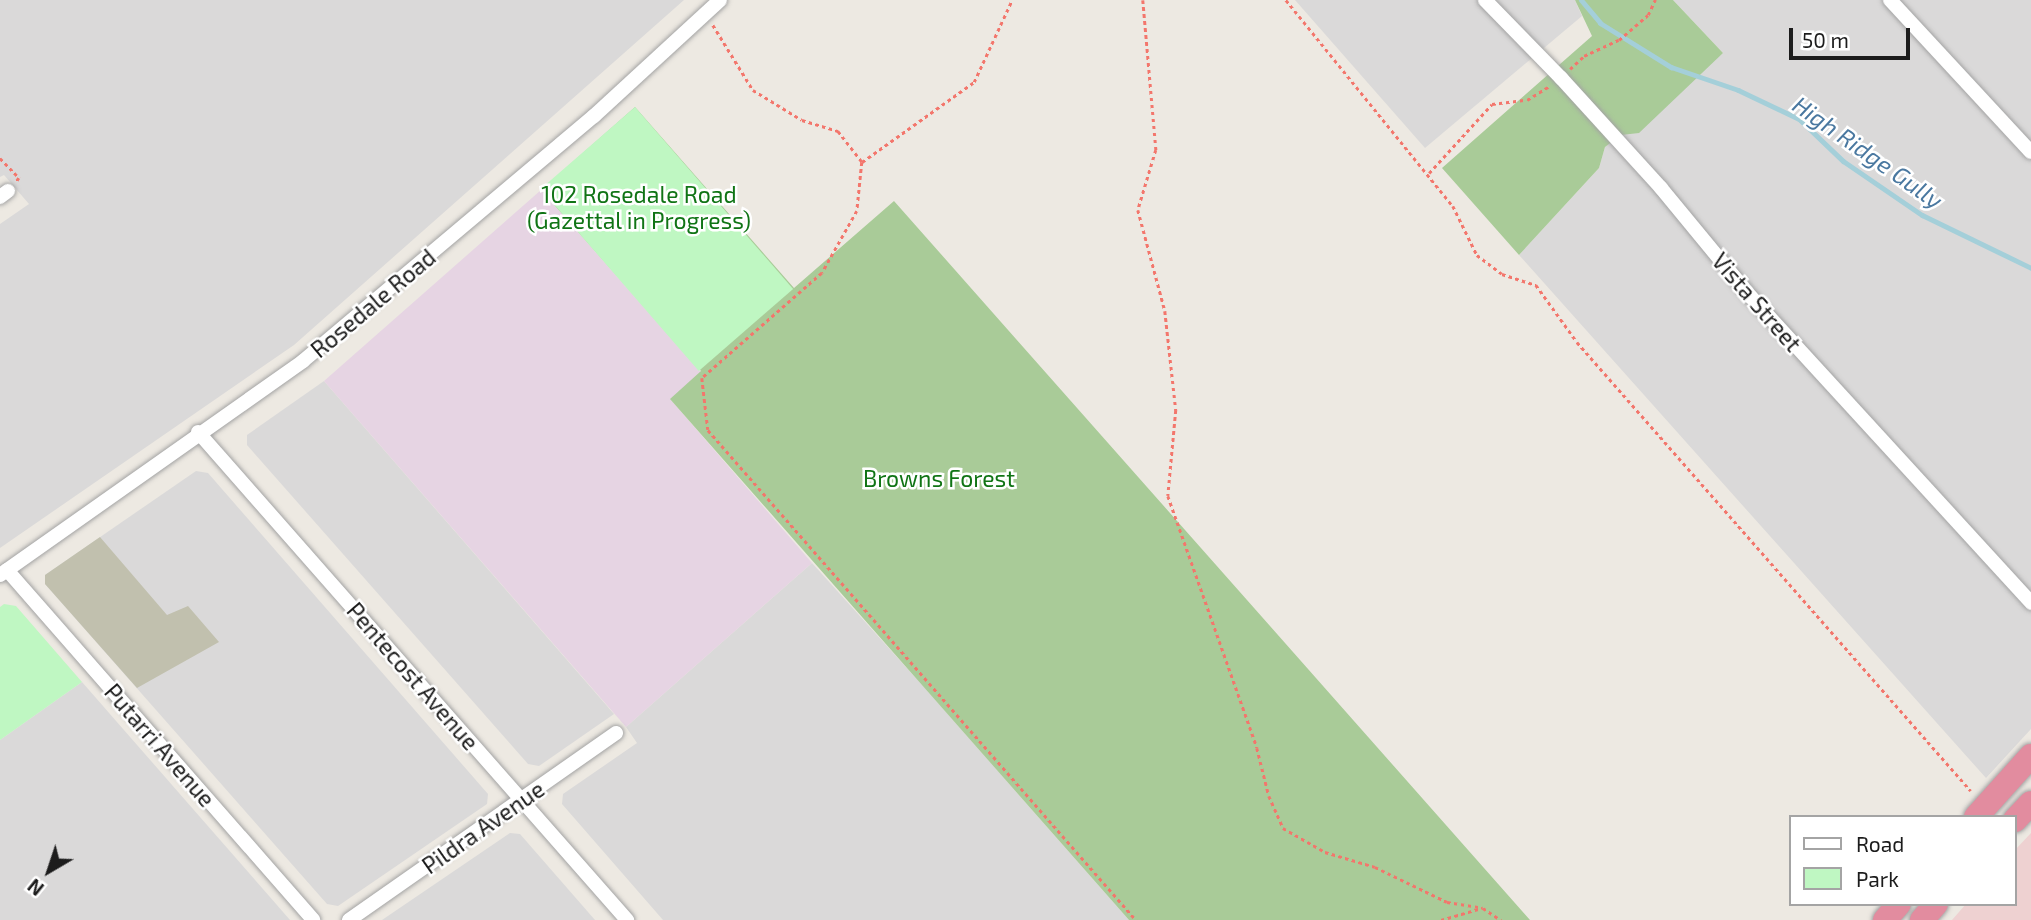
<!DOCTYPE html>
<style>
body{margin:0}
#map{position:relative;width:2031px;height:920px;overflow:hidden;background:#ede9e2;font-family:"Exo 2",sans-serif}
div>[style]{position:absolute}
.residential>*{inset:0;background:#dad9d9}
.commercial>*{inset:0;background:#eed1d1}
.industrial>*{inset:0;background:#e6d4e3}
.construction>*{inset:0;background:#c1c0ae}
.forest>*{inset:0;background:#a9cb98}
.park>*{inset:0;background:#bff7c2;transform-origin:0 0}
.stream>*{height:5px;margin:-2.5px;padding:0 2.5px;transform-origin:2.5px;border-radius:2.5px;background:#a4cfd9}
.path>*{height:2.5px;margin-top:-1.25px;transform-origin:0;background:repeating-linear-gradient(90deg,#f3766c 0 3.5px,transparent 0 7px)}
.roads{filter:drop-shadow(0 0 2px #a3a3a3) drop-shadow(0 0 2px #a3a3a3)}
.street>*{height:14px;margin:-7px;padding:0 7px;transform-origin:7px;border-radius:7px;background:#fff}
.highway>*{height:24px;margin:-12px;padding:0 12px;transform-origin:12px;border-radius:12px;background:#e28c9f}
span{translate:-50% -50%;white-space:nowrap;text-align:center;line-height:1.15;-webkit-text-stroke:5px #fff;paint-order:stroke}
.park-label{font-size:23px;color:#107415}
.street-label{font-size:23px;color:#1c1c1c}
.water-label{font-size:24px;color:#4a78a0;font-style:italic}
.legend{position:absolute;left:1789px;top:815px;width:228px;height:91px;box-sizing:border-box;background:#fff;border:2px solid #a4a4a4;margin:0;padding:9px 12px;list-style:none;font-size:21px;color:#1c1c1c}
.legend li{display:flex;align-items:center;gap:14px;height:35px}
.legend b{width:35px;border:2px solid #a4a4a4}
.north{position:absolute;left:14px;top:836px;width:70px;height:70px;-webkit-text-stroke:5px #fff;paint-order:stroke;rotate:219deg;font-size:19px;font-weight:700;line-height:28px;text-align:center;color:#1c1c1c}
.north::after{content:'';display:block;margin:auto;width:24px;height:32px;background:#1c1c1c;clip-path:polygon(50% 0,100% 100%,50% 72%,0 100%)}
.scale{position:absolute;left:1789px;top:28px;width:121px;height:32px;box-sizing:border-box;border:4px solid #1c1c1c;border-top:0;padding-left:9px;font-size:21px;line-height:24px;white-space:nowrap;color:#1c1c1c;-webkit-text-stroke:5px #fff;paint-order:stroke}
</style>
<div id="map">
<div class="residential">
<div style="clip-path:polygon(0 0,684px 0,294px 345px,0 548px,0 224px,29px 204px,4px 175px,0 177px)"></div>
<div style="clip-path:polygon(1295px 0,1575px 0,1582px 16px,1425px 148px)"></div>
<div style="clip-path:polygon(1673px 0,2031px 0,2031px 729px,1986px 778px,1519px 255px,1599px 168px,1605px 147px,1723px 53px)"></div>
<div style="clip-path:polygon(324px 381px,614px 714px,539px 766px,528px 764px,247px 445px,247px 435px)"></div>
<div style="clip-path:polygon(196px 471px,208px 473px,488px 794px,487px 804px,338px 906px,327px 904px,45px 584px,45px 575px)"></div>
<div style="clip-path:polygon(812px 563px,923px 686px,1129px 920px,663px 920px,562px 804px,563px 794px,637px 743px,626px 727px)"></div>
<div style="clip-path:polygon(82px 682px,290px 920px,0 920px,0 740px)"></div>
<div style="clip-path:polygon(510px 833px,520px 834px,595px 920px,382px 920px)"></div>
</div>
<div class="commercial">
<div style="clip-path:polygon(2031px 833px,2031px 920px,1952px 920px,1966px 904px,2015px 904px,2015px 850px)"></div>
</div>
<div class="industrial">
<div style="clip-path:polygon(541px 190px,701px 372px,671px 400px,812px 563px,626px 727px,324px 381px)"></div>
</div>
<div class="construction">
<div style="clip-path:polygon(100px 537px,167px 615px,188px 606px,219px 642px,137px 688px,45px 584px,45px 575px)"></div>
</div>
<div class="forest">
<div style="clip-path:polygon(1575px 0,1673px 0,1723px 53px,1639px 133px,1621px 135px,1605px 147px,1599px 168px,1519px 255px,1442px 168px,1592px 36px)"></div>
<div style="clip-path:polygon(635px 107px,794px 288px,894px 201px,1530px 920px,1129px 920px,670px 399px,701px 371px,541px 190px)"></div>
</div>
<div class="park">
<div style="left:635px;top:107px;width:241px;height:125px;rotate:49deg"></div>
<div style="clip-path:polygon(4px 604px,16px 606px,82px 682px,0 740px,0 607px)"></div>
</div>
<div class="stream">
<div style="left:1581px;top:0;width:30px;rotate:50deg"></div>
<div style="left:1600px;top:23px;width:84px;rotate:31.8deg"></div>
<div style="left:1671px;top:67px;width:71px;rotate:18.9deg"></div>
<div style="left:1738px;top:90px;width:68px;rotate:25.4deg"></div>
<div style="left:1799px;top:119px;width:61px;rotate:43.7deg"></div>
<div style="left:1843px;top:161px;width:96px;rotate:34.4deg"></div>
<div style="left:1922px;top:215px;width:121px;rotate:25.9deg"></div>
</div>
<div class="path">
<div style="left:1143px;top:0;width:151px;rotate:85deg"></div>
<div style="left:1156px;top:150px;width:63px;rotate:106.7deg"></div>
<div style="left:1138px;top:210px;width:105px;rotate:75deg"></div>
<div style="left:1165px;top:311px;width:100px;rotate:83.7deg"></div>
<div style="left:1176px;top:410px;width:86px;rotate:95.3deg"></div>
<div style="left:1168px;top:496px;width:267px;rotate:70.5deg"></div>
<div style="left:1257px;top:748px;width:49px;rotate:76deg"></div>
<div style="left:1269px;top:796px;width:35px;rotate:66deg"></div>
<div style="left:1283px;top:828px;width:48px;rotate:29.7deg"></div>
<div style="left:1325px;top:852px;width:52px;rotate:16.7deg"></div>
<div style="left:1375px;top:867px;width:80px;rotate:25.9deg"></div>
<div style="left:1447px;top:902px;width:36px;rotate:9deg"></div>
<div style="left:1483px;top:908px;width:22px;rotate:34deg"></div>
<div style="left:1286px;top:0;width:265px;rotate:51deg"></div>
<div style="left:1453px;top:206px;width:55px;rotate:63.9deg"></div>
<div style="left:1477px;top:255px;width:31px;rotate:37deg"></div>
<div style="left:1502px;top:274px;width:36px;rotate:18deg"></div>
<div style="left:1536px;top:285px;width:70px;rotate:54.3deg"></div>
<div style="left:1577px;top:342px;width:597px;rotate:48.73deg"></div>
<div style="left:713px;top:25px;width:76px;rotate:58.4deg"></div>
<div style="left:753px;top:90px;width:57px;rotate:31.5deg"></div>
<div style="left:802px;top:120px;width:38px;rotate:17deg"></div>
<div style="left:838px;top:131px;width:39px;rotate:52deg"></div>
<div style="left:862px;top:162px;width:49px;rotate:95.8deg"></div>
<div style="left:857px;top:211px;width:71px;rotate:119.4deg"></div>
<div style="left:822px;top:273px;width:159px;rotate:138.8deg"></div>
<div style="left:702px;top:378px;width:52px;rotate:83.4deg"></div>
<div style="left:708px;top:430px;width:651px;rotate:48.86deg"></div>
<div style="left:1570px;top:69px;width:19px;rotate:-43deg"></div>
<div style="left:1584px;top:56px;width:38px;rotate:-25deg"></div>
<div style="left:1619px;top:40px;width:38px;rotate:-41deg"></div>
<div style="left:1648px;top:15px;width:17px;rotate:-65deg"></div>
<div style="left:0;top:158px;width:28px;rotate:46deg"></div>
<div style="left:19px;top:178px;width:4px;rotate:124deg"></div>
<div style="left:862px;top:162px;width:138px;rotate:-35.5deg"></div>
<div style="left:974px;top:82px;width:90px;rotate:-65.1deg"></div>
<div style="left:1429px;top:173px;width:93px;rotate:-47.6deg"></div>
<div style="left:1492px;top:104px;width:35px;rotate:-7deg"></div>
<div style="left:1527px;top:100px;width:26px;rotate:-32deg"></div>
<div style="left:1441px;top:920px;width:43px;rotate:-16.3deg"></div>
</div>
<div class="roads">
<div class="street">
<div style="left:1485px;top:0;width:109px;rotate:45.7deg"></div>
<div style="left:1561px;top:78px;width:149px;rotate:47.7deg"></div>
<div style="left:1661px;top:188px;width:141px;rotate:50.5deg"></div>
<div style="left:1751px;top:297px;width:415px;rotate:47.5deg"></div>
<div style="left:1890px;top:0;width:207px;rotate:47.2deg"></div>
<div style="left:0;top:197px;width:10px;rotate:-37deg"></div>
<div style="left:198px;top:432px;width:650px;rotate:48.68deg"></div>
<div style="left:7px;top:570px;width:465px;rotate:48.8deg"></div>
<div style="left:0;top:575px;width:371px;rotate:-35.2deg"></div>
<div style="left:303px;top:361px;width:380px;rotate:-40.1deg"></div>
<div style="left:594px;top:116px;width:171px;rotate:-42.6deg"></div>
<div style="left:349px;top:920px;width:326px;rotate:-35deg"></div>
</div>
<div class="highway">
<div style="left:1976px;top:817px;width:82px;rotate:-48deg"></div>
<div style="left:2015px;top:820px;width:23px;rotate:-47deg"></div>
<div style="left:1885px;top:920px;width:21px;rotate:-49deg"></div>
<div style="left:1922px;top:920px;width:21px;rotate:-49deg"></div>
</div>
</div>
<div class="park-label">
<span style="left:639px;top:207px">102 Rosedale Road<br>(Gazettal in Progress)</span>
<span style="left:939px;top:478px">Browns Forest</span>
</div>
<div class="street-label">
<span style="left:1757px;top:302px;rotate:49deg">Vista Street</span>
<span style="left:373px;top:303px;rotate:-40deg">Rosedale Road</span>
<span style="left:413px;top:676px;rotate:49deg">Pentecost Avenue</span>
<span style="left:160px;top:745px;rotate:49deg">Putarri Avenue</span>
<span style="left:483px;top:827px;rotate:-35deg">Pildra Avenue</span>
</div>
<div class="water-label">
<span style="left:1868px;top:152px;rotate:35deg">High Ridge Gully</span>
</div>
<ul class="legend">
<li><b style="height:9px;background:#fff"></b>Road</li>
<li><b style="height:19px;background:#bff7c2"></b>Park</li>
</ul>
<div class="north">N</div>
<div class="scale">50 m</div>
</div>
